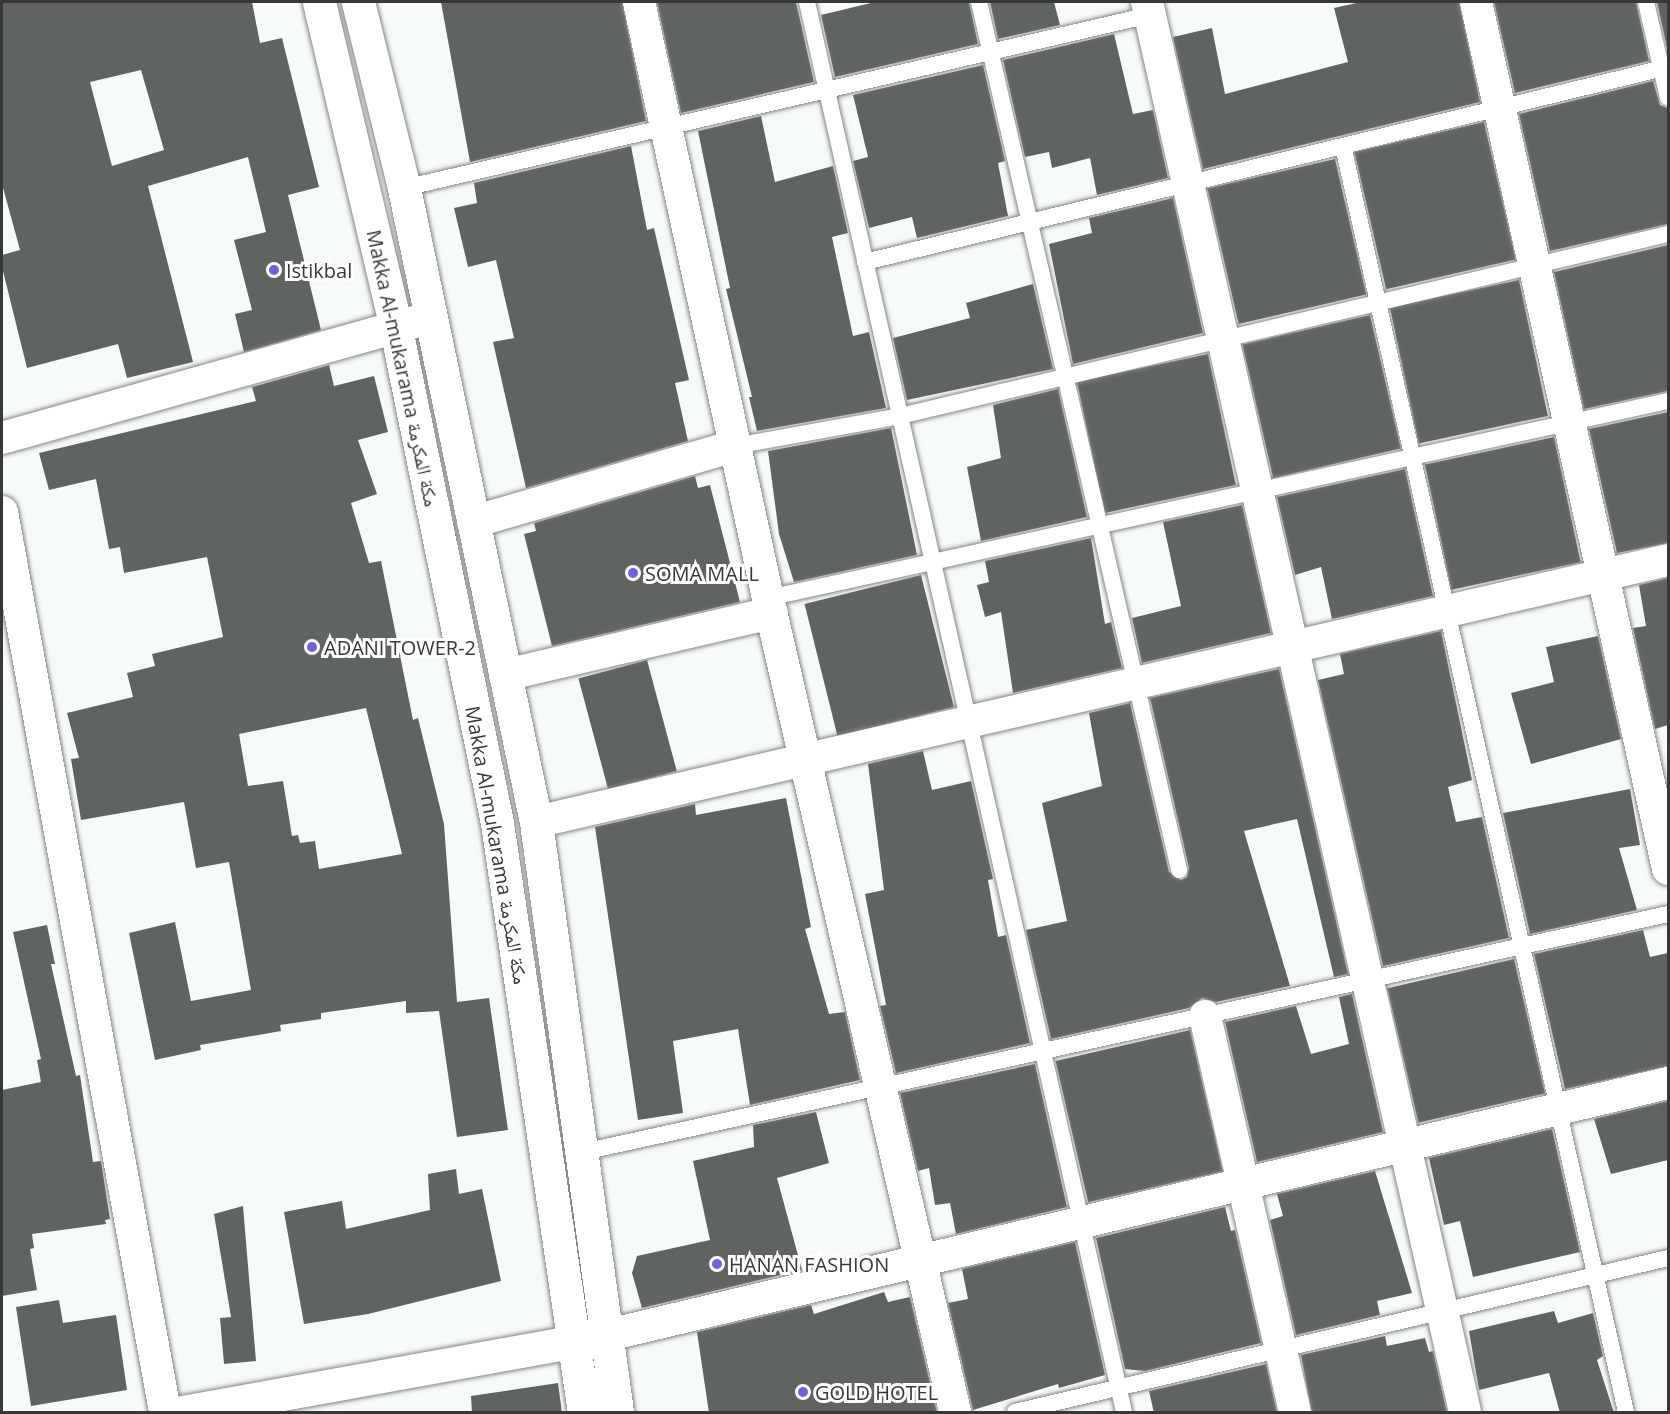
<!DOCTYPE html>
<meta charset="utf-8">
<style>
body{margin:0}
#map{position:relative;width:1670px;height:1414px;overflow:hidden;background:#f6fbf8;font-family:"Open Sans","Noto Naskh Arabic",sans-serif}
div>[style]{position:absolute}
.building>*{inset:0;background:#5f6461;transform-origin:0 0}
.roads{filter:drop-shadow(0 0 2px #838784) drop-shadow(0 0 2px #838784)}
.service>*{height:16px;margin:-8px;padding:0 8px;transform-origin:8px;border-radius:8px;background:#fff}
.minor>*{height:32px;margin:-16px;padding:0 16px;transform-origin:16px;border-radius:16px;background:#fff}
.tertiary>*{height:33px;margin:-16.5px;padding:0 16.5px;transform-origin:16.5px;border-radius:16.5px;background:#fff}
.trunk>*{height:33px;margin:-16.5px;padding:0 16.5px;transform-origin:16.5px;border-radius:16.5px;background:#fff}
.dots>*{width:16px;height:16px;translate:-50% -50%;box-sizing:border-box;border:3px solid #fff;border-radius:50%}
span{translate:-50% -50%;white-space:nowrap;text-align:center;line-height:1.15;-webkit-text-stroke:6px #fff;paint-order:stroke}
.poi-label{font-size:20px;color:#373938}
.left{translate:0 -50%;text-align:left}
.street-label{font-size:20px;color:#373938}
.frame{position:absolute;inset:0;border:3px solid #373938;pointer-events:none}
</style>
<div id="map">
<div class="building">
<div style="clip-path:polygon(evenodd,2px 2px,252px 2px,260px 43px,282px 38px,319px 187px,288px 195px,321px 330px,244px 352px,235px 314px,252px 310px,234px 240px,266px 232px,248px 157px,148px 186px,193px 362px,127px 378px,118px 344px,27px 368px,2px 267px,2px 255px,20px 250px,2px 184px,2px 2px,141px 70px,164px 150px,112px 166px,90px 82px,141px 70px)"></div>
<div style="clip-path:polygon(441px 2px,622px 2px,646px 121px,470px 162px)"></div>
<div style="clip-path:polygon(657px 2px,796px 2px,814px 82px,681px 113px)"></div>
<div style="clip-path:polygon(875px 2px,969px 2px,978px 44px,835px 77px,821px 15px)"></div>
<div style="clip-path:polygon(990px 2px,1054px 2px,1060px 25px,998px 39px)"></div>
<div style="clip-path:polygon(1361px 2px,1459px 2px,1480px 102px,1203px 169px,1173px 37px,1212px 28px,1225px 94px,1348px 62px,1334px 8px)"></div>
<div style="clip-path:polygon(1494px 2px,1636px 2px,1649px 61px,1515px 93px)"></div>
<div style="clip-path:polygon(1657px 2px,1668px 2px,1668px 53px)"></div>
<div style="clip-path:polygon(1114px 34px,1133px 114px,1153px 110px,1168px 178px,1097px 195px,1090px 158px,1052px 168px,1049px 152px,1025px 157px,1003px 60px)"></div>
<div style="clip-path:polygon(983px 65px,1005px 161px,998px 163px,1008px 216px,917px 238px,912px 217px,869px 228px,853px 161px,868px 157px,853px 95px)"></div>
<div style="clip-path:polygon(1653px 81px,1660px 105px,1668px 108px,1668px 224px,1550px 251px,1519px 114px)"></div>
<div style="clip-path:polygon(761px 116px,775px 182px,833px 166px,848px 233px,832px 237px,853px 336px,869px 332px,886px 408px,757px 431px,749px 397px,752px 397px,726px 289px,730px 288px,698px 131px)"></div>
<div style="left:1484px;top:122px;width:141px;height:133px;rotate:77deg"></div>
<div style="clip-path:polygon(631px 146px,647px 230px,654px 228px,689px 380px,675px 383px,688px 441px,526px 488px,493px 342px,514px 338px,496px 260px,468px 267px,454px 208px,477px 203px,474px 183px)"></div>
<div style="left:1335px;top:159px;width:139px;height:131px;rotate:77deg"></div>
<div style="clip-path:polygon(1173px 198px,1203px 333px,1073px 364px,1049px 244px,1092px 233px,1089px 218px)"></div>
<div style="clip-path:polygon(1668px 245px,1668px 391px,1584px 409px,1554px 272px)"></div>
<div style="left:1519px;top:280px;width:139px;height:132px;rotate:78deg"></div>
<div style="clip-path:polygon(1033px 284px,1053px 369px,907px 400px,893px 338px,970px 318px,966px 303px)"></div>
<div style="left:1370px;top:315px;width:137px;height:131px;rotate:77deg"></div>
<div style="left:1208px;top:354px;width:134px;height:134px;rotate:78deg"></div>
<div style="clip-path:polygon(evenodd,329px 365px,334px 386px,374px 376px,388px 432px,358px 440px,377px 494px,351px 503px,369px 563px,381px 561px,413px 720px,418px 718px,444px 824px,457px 1002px,489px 998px,508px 1130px,457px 1137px,439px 1011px,406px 1013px,406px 1001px,321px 1013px,321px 1019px,280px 1025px,281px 1031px,200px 1045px,201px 1050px,155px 1060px,129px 933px,175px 922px,191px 1001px,251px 990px,229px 862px,196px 868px,184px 802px,81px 820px,71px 759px,79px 758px,67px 713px,133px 697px,127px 673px,155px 666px,152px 654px,223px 637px,207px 557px,124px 573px,120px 547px,109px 549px,96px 479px,49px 490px,39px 453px,256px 401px,252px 387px,329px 365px,366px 708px,402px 854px,319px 869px,315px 841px,300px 843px,298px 835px,292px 836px,283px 781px,248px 786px,239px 734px,366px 708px)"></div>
<div style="clip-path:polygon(1058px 389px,1087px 517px,981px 541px,967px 467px,1001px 458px,993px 405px)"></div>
<div style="clip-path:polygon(1668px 412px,1668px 543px,1617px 553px,1589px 429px)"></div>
<div style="clip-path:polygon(891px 428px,917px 555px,794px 582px,779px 534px,768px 451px)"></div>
<div style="left:1554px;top:437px;width:128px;height:132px;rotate:78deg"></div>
<div style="clip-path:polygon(1405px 469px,1433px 596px,1332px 619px,1321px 567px,1295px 575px,1277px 497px)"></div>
<div style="clip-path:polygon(695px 476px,698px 488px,710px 485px,740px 602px,552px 646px,524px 534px,536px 531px,534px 523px)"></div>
<div style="clip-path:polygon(1242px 505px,1271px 633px,1142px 663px,1132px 618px,1181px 606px,1163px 522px)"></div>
<div style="clip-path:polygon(1091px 538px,1105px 624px,1111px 622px,1122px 668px,1013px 693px,1001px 612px,985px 617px,977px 585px,989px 582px,985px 561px)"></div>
<div style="left:921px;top:575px;width:136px;height:120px;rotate:76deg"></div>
<div style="clip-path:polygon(1668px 578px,1668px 725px,1655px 729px,1633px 628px,1646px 626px,1639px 585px)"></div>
<div style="clip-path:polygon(1441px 631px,1472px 780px,1448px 787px,1456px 822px,1482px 817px,1509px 938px,1383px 966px,1318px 680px,1344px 674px,1340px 654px)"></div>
<div style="clip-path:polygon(1598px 636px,1621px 739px,1531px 764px,1511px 693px,1554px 682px,1546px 647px)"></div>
<div style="left:647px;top:660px;width:115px;height:71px;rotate:75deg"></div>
<div style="clip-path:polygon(1279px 669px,1348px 974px,1334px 977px,1297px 819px,1244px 831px,1290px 986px,1216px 1002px,1202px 998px,1189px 1008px,1051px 1039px,1026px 930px,1067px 921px,1042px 803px,1102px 786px,1089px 713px,1130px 703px,1169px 872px,1181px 880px,1187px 877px,1189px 868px,1150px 698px)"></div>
<div style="clip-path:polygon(923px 751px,932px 790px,971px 781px,993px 879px,988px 880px,998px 937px,1006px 935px,1030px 1043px,896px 1073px,880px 1006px,886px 1005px,865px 894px,884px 890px,868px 764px)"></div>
<div style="clip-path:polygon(1630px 789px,1640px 845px,1619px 848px,1637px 910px,1530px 934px,1503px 813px)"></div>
<div style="clip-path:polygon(786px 798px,811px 927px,805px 929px,829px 1014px,845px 1012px,860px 1080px,750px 1105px,738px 1029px,673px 1041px,683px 1113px,638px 1120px,595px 827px,695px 804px,696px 815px)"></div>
<div style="clip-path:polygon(47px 925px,55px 964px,51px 964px,76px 1076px,80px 1075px,93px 1162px,101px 1161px,110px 1219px,105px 1220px,106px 1224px,32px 1234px,34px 1248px,30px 1249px,37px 1290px,2px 1296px,2px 1090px,41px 1082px,37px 1060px,41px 1059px,13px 932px)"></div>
<div style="clip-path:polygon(1643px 930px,1650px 957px,1668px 953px,1668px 1066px,1565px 1089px,1534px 954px)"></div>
<div style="left:1514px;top:959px;width:138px;height:130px;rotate:77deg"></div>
<div style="clip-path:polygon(1352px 994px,1383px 1132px,1257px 1162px,1225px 1022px,1296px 1006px,1311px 1054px,1349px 1044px,1339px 997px)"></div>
<div style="left:1190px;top:1030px;width:145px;height:138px;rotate:77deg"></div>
<div style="clip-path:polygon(1035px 1064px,1067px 1207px,956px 1234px,950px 1203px,935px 1205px,929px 1168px,918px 1171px,900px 1093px)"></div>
<div style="clip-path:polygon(1668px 1101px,1668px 1160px,1611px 1174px,1594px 1119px)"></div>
<div style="clip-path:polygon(816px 1112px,829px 1163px,777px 1178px,802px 1270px,642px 1308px,632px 1273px,637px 1256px,710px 1240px,693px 1161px,754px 1147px,753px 1125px)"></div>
<div style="clip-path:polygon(1552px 1129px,1580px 1252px,1473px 1277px,1460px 1221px,1444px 1225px,1429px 1158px)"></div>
<div style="clip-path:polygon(456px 1169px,459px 1194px,482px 1189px,501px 1281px,368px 1314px,304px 1324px,284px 1212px,342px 1201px,346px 1229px,430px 1210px,428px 1174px)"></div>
<div style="clip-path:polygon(1375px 1171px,1412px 1293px,1377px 1301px,1380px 1315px,1296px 1335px,1270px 1220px,1283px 1216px,1277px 1194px)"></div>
<div style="clip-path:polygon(243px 1206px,256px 1361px,224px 1364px,220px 1318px,231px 1317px,214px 1214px)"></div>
<div style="clip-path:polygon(1225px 1207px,1231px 1231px,1235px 1230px,1261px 1343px,1145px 1371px,1125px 1369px,1096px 1238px)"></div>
<div style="clip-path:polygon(1075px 1242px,1105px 1375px,1059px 1388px,1058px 1384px,973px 1410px,948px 1303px,968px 1299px,962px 1269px)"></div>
<div style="clip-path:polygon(884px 1292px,888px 1302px,910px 1297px,937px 1413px,709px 1413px,697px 1332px,811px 1305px,814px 1314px)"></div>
<div style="clip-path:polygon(59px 1300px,63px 1323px,116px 1315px,127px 1390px,31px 1406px,16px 1307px)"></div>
<div style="clip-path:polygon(1554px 1311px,1558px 1323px,1593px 1313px,1603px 1356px,1597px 1360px,1614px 1413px,1560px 1413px,1549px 1373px,1479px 1390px,1469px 1331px)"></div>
<div style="clip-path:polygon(1385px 1336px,1387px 1346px,1425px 1338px,1429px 1352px,1433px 1351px,1447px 1413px,1312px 1413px,1301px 1355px)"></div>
<div style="clip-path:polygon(1266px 1364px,1277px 1413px,1154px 1413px,1149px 1391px)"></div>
<div style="clip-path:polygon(558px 1383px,562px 1413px,472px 1413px,471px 1396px)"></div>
</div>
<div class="roads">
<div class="service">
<div style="left:807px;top:2px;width:1445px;rotate:77.33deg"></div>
<div style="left:979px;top:2px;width:891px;rotate:77.02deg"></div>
<div style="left:1646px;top:2px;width:98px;rotate:77.1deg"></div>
<div style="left:1343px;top:146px;width:1297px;rotate:77.4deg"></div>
<div style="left:404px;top:188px;width:766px;rotate:-13.06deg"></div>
<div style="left:865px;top:262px;width:826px;rotate:-13.65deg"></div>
<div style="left:735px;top:446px;width:168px;rotate:-10.3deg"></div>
<div style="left:900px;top:416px;width:789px;rotate:-13.33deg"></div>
<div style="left:768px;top:598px;width:921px;rotate:-12.35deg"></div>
<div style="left:583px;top:1152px;width:1111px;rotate:-12.37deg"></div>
<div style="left:1015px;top:1412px;width:671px;rotate:-13.27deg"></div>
</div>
<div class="minor">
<div style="left:639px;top:2px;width:610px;rotate:77.79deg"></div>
<div style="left:768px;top:598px;width:835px;rotate:77.06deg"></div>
<div style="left:1147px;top:2px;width:1445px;rotate:77.29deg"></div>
<div style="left:1476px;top:2px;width:888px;rotate:77.51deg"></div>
<div style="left:2px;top:438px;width:445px;rotate:-15.7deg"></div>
<div style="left:2px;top:512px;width:915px;rotate:79.73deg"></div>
<div style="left:473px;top:522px;width:273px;rotate:-16.2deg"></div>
<div style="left:505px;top:675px;width:274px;rotate:-13.1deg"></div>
<div style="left:536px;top:822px;width:1162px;rotate:-13.03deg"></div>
<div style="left:1205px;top:1016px;width:406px;rotate:77.2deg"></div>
<div style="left:604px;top:1336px;width:1094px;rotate:-13.38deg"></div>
</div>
<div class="tertiary">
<div style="left:182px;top:1412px;width:428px;rotate:-10.2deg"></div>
</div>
<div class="trunk">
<div style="left:319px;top:2px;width:336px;rotate:76.7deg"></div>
<div style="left:396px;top:329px;width:504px;rotate:78.44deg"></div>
<div style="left:497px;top:823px;width:595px;rotate:81.6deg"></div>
<div style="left:358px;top:2px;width:192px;rotate:76.1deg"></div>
<div style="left:404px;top:188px;width:648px;rotate:78.24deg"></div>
<div style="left:536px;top:822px;width:596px;rotate:82.18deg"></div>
</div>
</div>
<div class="dots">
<div style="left:274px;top:270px;background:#6f60db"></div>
<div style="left:633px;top:573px;background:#6f60db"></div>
<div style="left:312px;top:647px;background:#6f60db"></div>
<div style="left:717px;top:1264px;background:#6f60db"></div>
<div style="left:803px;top:1392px;background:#6f60db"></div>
</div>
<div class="poi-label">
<span class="left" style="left:286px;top:270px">Istikbal</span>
<span class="left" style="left:645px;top:573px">SOMA MALL</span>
<span class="left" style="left:324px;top:647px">ADANI TOWER-2</span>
<span class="left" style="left:729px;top:1264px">HANAN FASHION</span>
<span class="left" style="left:815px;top:1392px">GOLD HOTEL</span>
</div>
<div class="street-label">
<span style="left:403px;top:368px;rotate:78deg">Makka Al-mukarama مكة المكرمة</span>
<span style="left:497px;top:845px;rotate:80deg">Makka Al-mukarama مكة المكرمة</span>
</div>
<div class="frame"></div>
</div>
